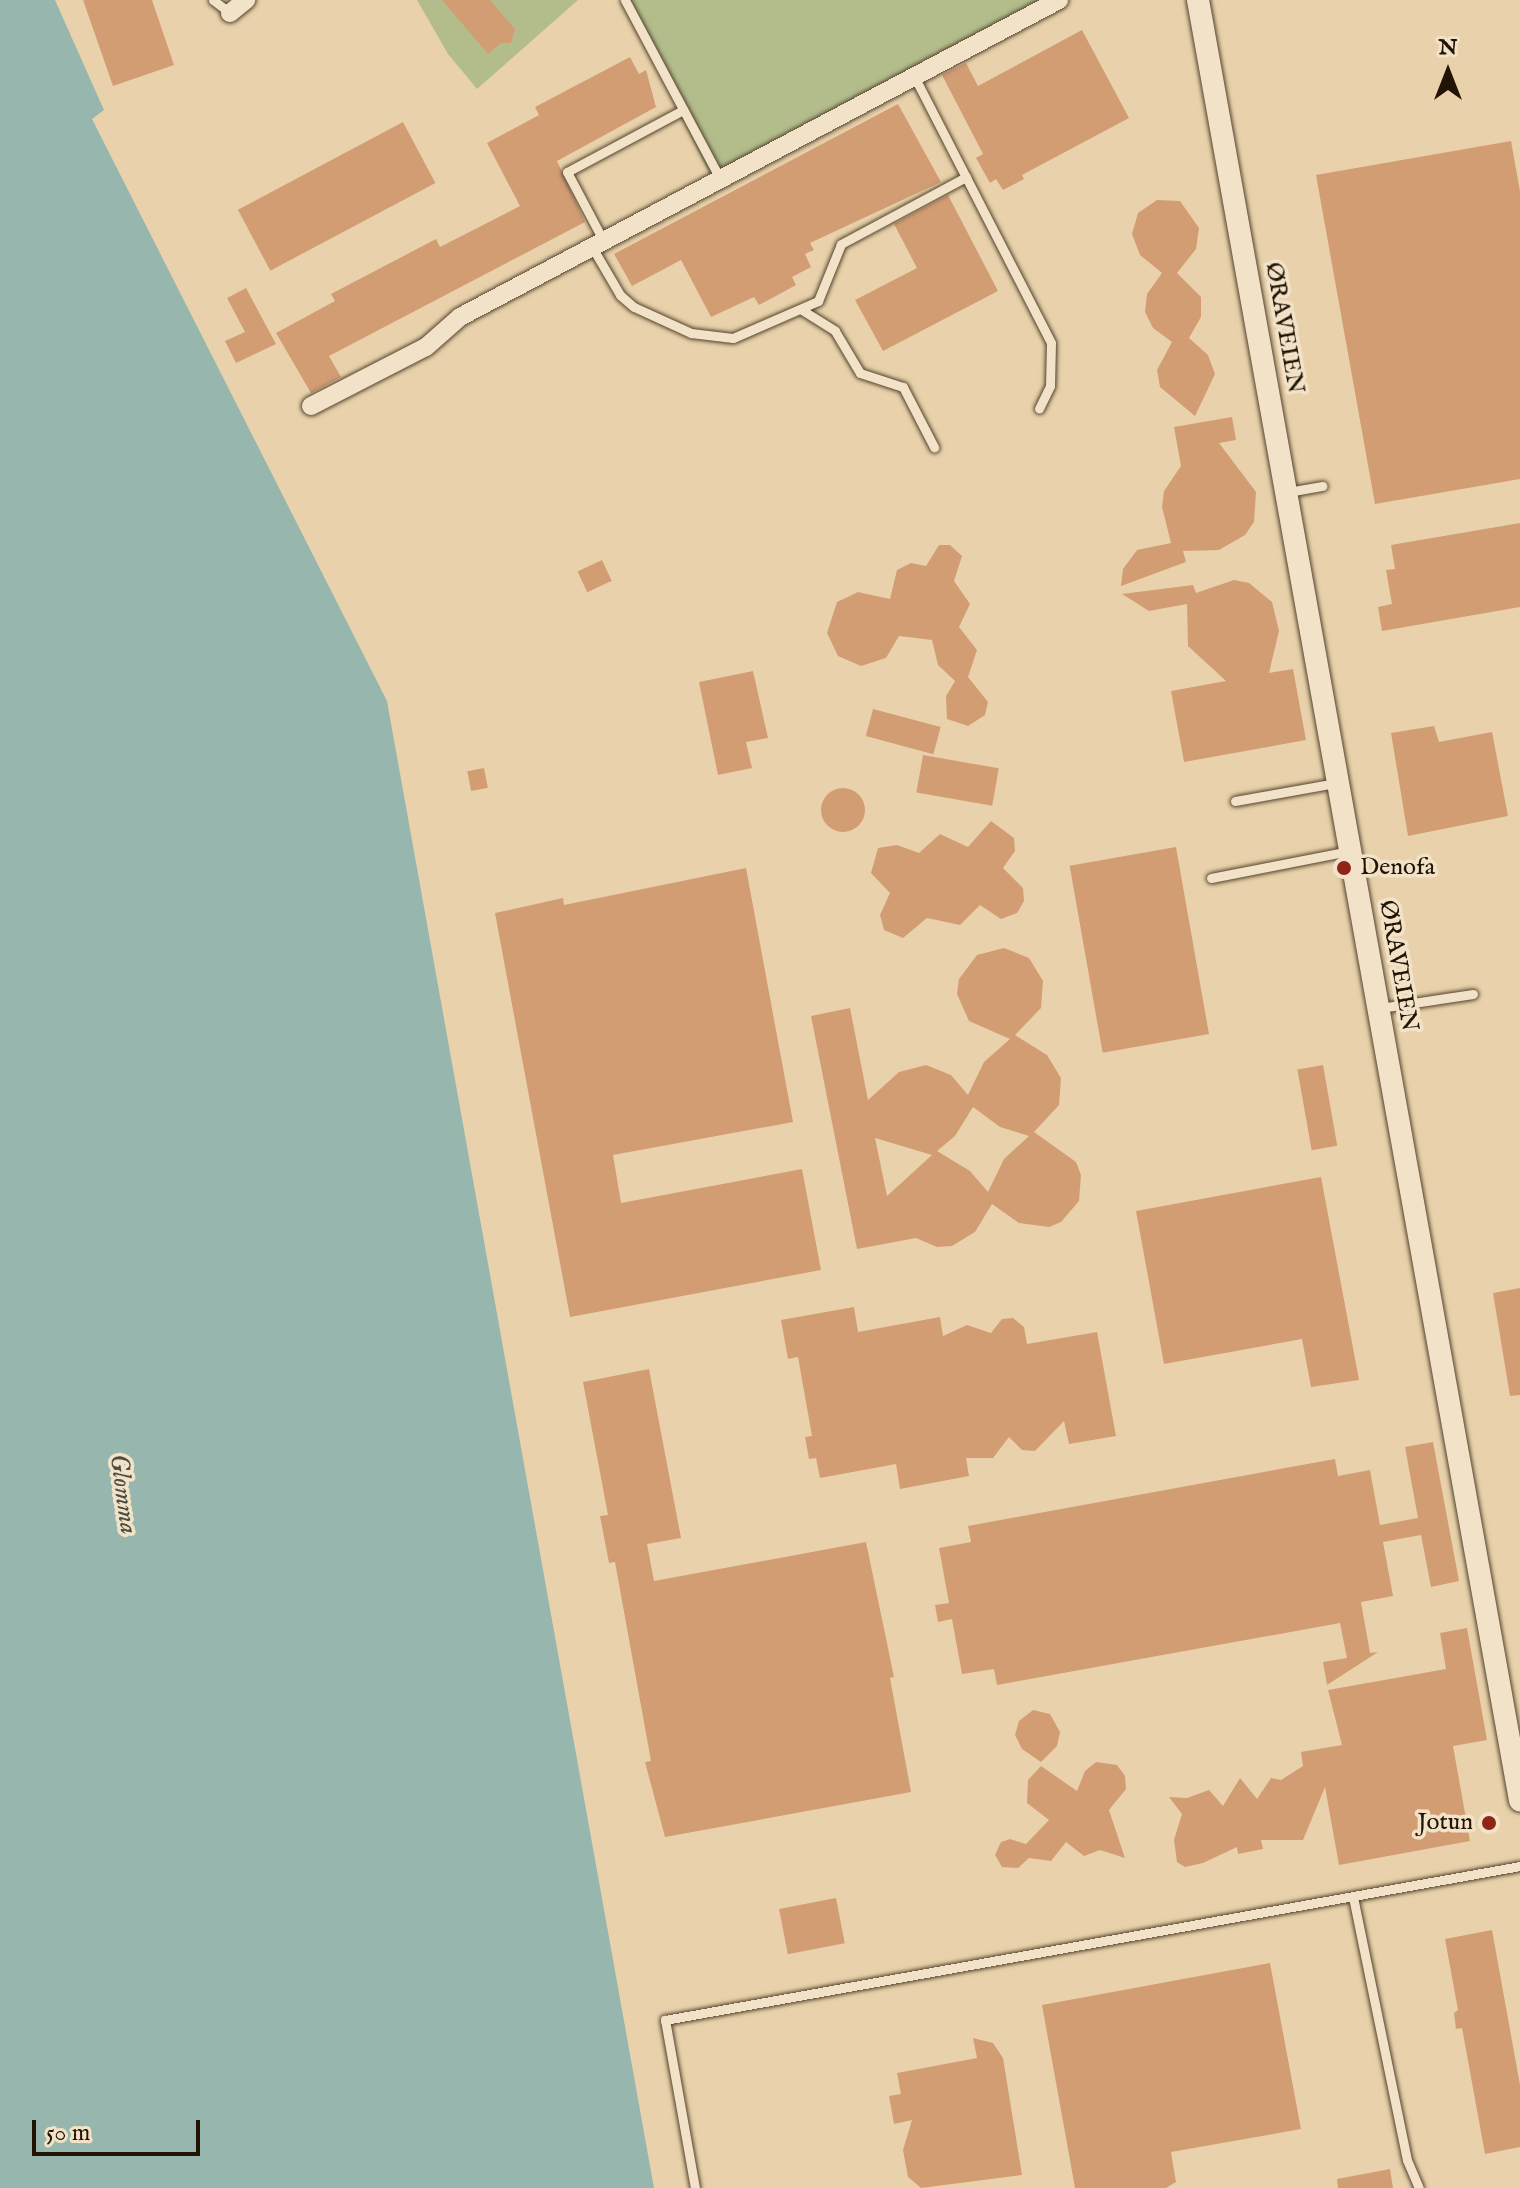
<!DOCTYPE html>
<meta charset="utf-8">
<style>
body{margin:0}
#map{position:relative;width:1520px;height:2188px;overflow:hidden;background:#e9d2ab;font-family:"IM FELL English",serif}
div>[style]{position:absolute}
.green>*{inset:0;background:#b3bd8c}
.water>*{inset:0;background:#97b7ae}
.building>*{inset:0;background:#d39d74;transform-origin:0 0}
.round{border-radius:50%}
.roads{filter:drop-shadow(0 0 2px #54442e) drop-shadow(0 0 2px #54442e)}
.service>*{height:9px;margin:-4.5px;padding:0 4.5px;transform-origin:4.5px;border-radius:4.5px;background:#f1e2c8}
.minor>*{height:18px;margin:-9px;padding:0 9px;transform-origin:9px;border-radius:9px;background:#f1e2c8}
.tertiary>*{height:22px;margin:-11px;padding:0 11px;transform-origin:11px;border-radius:11px;background:#f1e2c8}
.dots>*{width:22px;height:22px;translate:-50% -50%;box-sizing:border-box;border:4px solid #f1e2c8;border-radius:50%}
span{translate:-50% -50%;white-space:nowrap;text-align:center;line-height:1.15;-webkit-text-stroke:7px #f1e2c8;paint-order:stroke}
.street-label{font-size:24px;color:#221405}
.poi-label{font-size:24px;color:#221405}
.left{translate:0 -50%;text-align:left}
.right{translate:-100% -50%;text-align:right}
.water-label{font-size:26px;color:#4b4d40;font-style:italic}
.north{position:absolute;left:1408px;top:32px;width:80px;height:80px;-webkit-text-stroke:6px #f1e2c8;paint-order:stroke;rotate:0deg;font-size:22px;font-weight:700;line-height:32px;text-align:center;color:#221405}
.north::after{content:'';display:block;margin:auto;width:28px;height:36px;background:#221405;clip-path:polygon(50% 0,100% 100%,50% 72%,0 100%)}
.scale{position:absolute;left:32px;top:2120px;width:168px;height:36px;box-sizing:border-box;border:4px solid #221405;border-top:0;padding-left:10px;font-size:24px;line-height:28px;white-space:nowrap;color:#221405;-webkit-text-stroke:6px #f1e2c8;paint-order:stroke}
</style>
<div id="map">
<div class="green">
<div style="clip-path:polygon(417px 0,578px 0,477px 89px,448px 54px)"></div>
<div style="clip-path:polygon(624px 0,1060px 0,714px 183px)"></div>
</div>
<div class="water">
<div style="clip-path:polygon(0 0,55px 0,104px 110px,92px 119px,387px 701px,654px 2188px,0 2188px)"></div>
</div>
<div class="building">
<div style="clip-path:polygon(83px 0,152px 0,174px 65px,113px 86px)"></div>
<div style="clip-path:polygon(442px 0,490px 0,515px 29px,511px 43px,501px 43px,488px 54px)"></div>
<div style="clip-path:polygon(1082px 30px,1129px 118px,1022px 175px,1024px 179px,1003px 190px,996px 179px,990px 183px,976px 158px,983px 154px,942px 75px,966px 63px,978px 86px)"></div>
<div style="clip-path:polygon(630px 57px,639px 74px,646px 70px,656px 107px,557px 161px,585px 222px,329px 356px,341px 377px,311px 393px,276px 333px,335px 301px,331px 294px,436px 239px,440px 247px,520px 206px,487px 143px,539px 115px,535px 107px)"></div>
<div style="clip-path:polygon(898px 104px,941px 182px,810px 243px,814px 250px,805px 254px,811px 267px,792px 277px,796px 285px,759px 305px,754px 297px,711px 317px,681px 260px,632px 286px,614px 254px)"></div>
<div style="left:403px;top:122px;width:69px;height:187px;rotate:62deg"></div>
<div style="clip-path:polygon(1511px 141px,1520px 191px,1520px 479px,1375px 504px,1316px 175px)"></div>
<div style="clip-path:polygon(948px 195px,998px 291px,883px 351px,855px 300px,917px 268px,894px 224px)"></div>
<div style="clip-path:polygon(1157px 200px,1180px 201px,1199px 228px,1196px 249px,1177px 273px,1201px 297px,1201px 317px,1189px 338px,1208px 355px,1215px 374px,1195px 416px,1160px 387px,1157px 370px,1172px 342px,1153px 328px,1145px 312px,1147px 294px,1162px 273px,1140px 255px,1132px 234px,1138px 213px)"></div>
<div style="clip-path:polygon(246px 288px,276px 344px,236px 363px,225px 341px,245px 332px,227px 298px)"></div>
<div style="clip-path:polygon(1232px 417px,1236px 440px,1219px 443px,1256px 492px,1254px 522px,1245px 535px,1219px 550px,1183px 551px,1186px 562px,1121px 586px,1123px 569px,1137px 550px,1171px 543px,1162px 507px,1164px 491px,1181px 466px,1174px 427px)"></div>
<div style="clip-path:polygon(1520px 523px,1520px 607px,1382px 631px,1378px 607px,1392px 604px,1386px 570px,1395px 569px,1391px 545px)"></div>
<div style="clip-path:polygon(939px 545px,950px 545px,962px 556px,954px 581px,970px 604px,959px 627px,977px 650px,968px 677px,988px 702px,985px 715px,968px 726px,947px 719px,946px 696px,955px 681px,938px 665px,932px 640px,899px 636px,886px 658px,861px 666px,838px 656px,827px 633px,837px 602px,858px 592px,890px 599px,897px 570px,911px 563px,926px 566px)"></div>
<div style="left:602px;top:560px;width:23px;height:27px;rotate:65deg"></div>
<div style="clip-path:polygon(1234px 580px,1249px 583px,1272px 602px,1279px 631px,1269px 673px,1293px 669px,1306px 740px,1184px 762px,1171px 691px,1226px 681px,1188px 646px,1187px 604px,1149px 611px,1122px 594px,1193px 585px,1196px 593px)"></div>
<div style="clip-path:polygon(753px 671px,768px 738px,746px 742px,752px 768px,718px 775px,699px 682px)"></div>
<div style="left:873px;top:709px;width:70px;height:28px;rotate:15deg"></div>
<div style="clip-path:polygon(1434px 726px,1439px 742px,1492px 732px,1508px 816px,1408px 836px,1391px 733px)"></div>
<div style="left:923px;top:755px;width:77px;height:38px;rotate:10deg"></div>
<div style="left:484px;top:768px;width:20px;height:17px;rotate:79deg"></div>
<div class="round" style="left:821px;top:788px;width:44px;height:44px"></div>
<div style="clip-path:polygon(991px 821px,1014px 838px,1015px 851px,1003px 868px,1023px 888px,1024px 901px,1017px 913px,1001px 919px,980px 905px,960px 925px,927px 918px,903px 938px,884px 930px,880px 915px,890px 893px,871px 873px,878px 848px,897px 845px,919px 853px,940px 834px,968px 847px)"></div>
<div style="left:1176px;top:847px;width:190px;height:108px;rotate:80deg"></div>
<div style="clip-path:polygon(746px 868px,793px 1122px,613px 1155px,621px 1203px,802px 1169px,821px 1270px,570px 1317px,495px 913px,563px 898px,564px 905px)"></div>
<div style="clip-path:polygon(evenodd,1004px 948px,1029px 958px,1043px 981px,1041px 1008px,1015px 1035px,1047px 1055px,1061px 1078px,1059px 1105px,1034px 1132px,1076px 1162px,1081px 1175px,1079px 1201px,1061px 1222px,1049px 1227px,1019px 1223px,992px 1204px,975px 1232px,952px 1246px,937px 1247px,916px 1238px,857px 1249px,811px 1016px,850px 1008px,868px 1100px,899px 1072px,926px 1065px,951px 1075px,968px 1095px,984px 1062px,1010px 1039px,969px 1021px,957px 994px,959px 979px,977px 955px,1004px 948px,973px 1107px,1000px 1127px,1029px 1136px,1004px 1159px,988px 1192px,970px 1171px,937px 1151px,955px 1136px,973px 1107px,1004px 948px,875px 1138px,932px 1155px,887px 1196px,875px 1138px)"></div>
<div style="left:1323px;top:1065px;width:82px;height:26px;rotate:80deg"></div>
<div style="clip-path:polygon(1321px 1177px,1359px 1380px,1311px 1387px,1302px 1339px,1164px 1364px,1136px 1211px)"></div>
<div style="clip-path:polygon(1520px 1288px,1520px 1395px,1510px 1396px,1493px 1293px)"></div>
<div style="clip-path:polygon(854px 1307px,858px 1332px,940px 1317px,943px 1336px,967px 1325px,991px 1333px,1002px 1319px,1013px 1318px,1024px 1327px,1027px 1344px,1097px 1332px,1116px 1436px,1069px 1444px,1064px 1421px,1035px 1451px,1022px 1450px,1009px 1437px,993px 1458px,966px 1458px,969px 1476px,900px 1489px,896px 1464px,820px 1478px,816px 1458px,809px 1459px,805px 1437px,812px 1436px,798px 1357px,788px 1359px,781px 1320px)"></div>
<div style="clip-path:polygon(649px 1369px,681px 1538px,647px 1544px,654px 1581px,866px 1542px,894px 1677px,890px 1678px,911px 1792px,665px 1837px,645px 1762px,651px 1761px,615px 1562px,609px 1563px,600px 1516px,608px 1515px,583px 1382px)"></div>
<div style="clip-path:polygon(1433px 1442px,1459px 1581px,1431px 1587px,1421px 1535px,1383px 1542px,1393px 1596px,1361px 1602px,1370px 1653px,1378px 1652px,1327px 1685px,1323px 1662px,1347px 1658px,1340px 1623px,997px 1685px,994px 1669px,962px 1674px,952px 1619px,938px 1622px,935px 1605px,949px 1603px,939px 1548px,971px 1542px,968px 1526px,1335px 1459px,1338px 1476px,1370px 1470px,1380px 1525px,1418px 1518px,1405px 1447px)"></div>
<div style="clip-path:polygon(1467px 1628px,1487px 1740px,1453px 1746px,1470px 1841px,1339px 1865px,1325px 1787px,1303px 1840px,1261px 1840px,1263px 1849px,1238px 1854px,1237px 1847px,1203px 1863px,1185px 1867px,1177px 1862px,1174px 1840px,1182px 1814px,1169px 1797px,1187px 1798px,1209px 1790px,1223px 1806px,1240px 1778px,1257px 1799px,1271px 1778px,1281px 1780px,1303px 1766px,1301px 1752px,1342px 1745px,1328px 1690px,1446px 1669px,1440px 1633px)"></div>
<div style="clip-path:polygon(1033px 1710px,1050px 1714px,1060px 1732px,1057px 1746px,1041px 1762px,1022px 1749px,1015px 1735px,1019px 1721px)"></div>
<div style="clip-path:polygon(1096px 1762px,1117px 1765px,1125px 1776px,1126px 1789px,1109px 1810px,1125px 1858px,1100px 1850px,1084px 1856px,1066px 1842px,1051px 1861px,1029px 1858px,1018px 1868px,1002px 1867px,995px 1855px,1001px 1842px,1010px 1839px,1026px 1844px,1049px 1820px,1027px 1803px,1028px 1780px,1041px 1766px,1077px 1791px,1085px 1771px)"></div>
<div style="left:836px;top:1898px;width:46px;height:58px;rotate:79deg"></div>
<div style="clip-path:polygon(1492px 1930px,1520px 2085px,1520px 2147px,1485px 2154px,1462px 2028px,1456px 2029px,1454px 2013px,1458px 2010px,1445px 1939px)"></div>
<div style="clip-path:polygon(1270px 1963px,1301px 2129px,1171px 2152px,1176px 2182px,1166px 2188px,1075px 2188px,1042px 2005px)"></div>
<div style="clip-path:polygon(973px 2038px,993px 2043px,1003px 2058px,1022px 2175px,921px 2188px,908px 2177px,903px 2150px,912px 2120px,894px 2124px,889px 2096px,901px 2094px,897px 2073px,977px 2058px)"></div>
<div style="clip-path:polygon(1390px 2169px,1393px 2188px,1338px 2188px,1337px 2179px)"></div>
</div>
<div class="roads">
<div class="service">
<div style="left:213px;top:0;width:21px;rotate:37deg"></div>
<div style="left:625px;top:0;width:203px;rotate:62deg"></div>
<div style="left:914px;top:76px;width:300px;rotate:62.8deg"></div>
<div style="left:1051px;top:343px;width:43px;rotate:91.3deg"></div>
<div style="left:1050px;top:386px;width:25px;rotate:116deg"></div>
<div style="left:603px;top:240px;width:77px;rotate:-117.9deg"></div>
<div style="left:567px;top:172px;width:132px;rotate:-28.1deg"></div>
<div style="left:592px;top:247px;width:56px;rotate:59.7deg"></div>
<div style="left:620px;top:295px;width:18px;rotate:41deg"></div>
<div style="left:634px;top:307px;width:63px;rotate:24.5deg"></div>
<div style="left:691px;top:333px;width:42px;rotate:6.8deg"></div>
<div style="left:733px;top:338px;width:93px;rotate:-23.5deg"></div>
<div style="left:818px;top:301px;width:61px;rotate:-68deg"></div>
<div style="left:841px;top:244px;width:142px;rotate:-28.2deg"></div>
<div style="left:802px;top:310px;width:39px;rotate:32deg"></div>
<div style="left:835px;top:331px;width:49px;rotate:59.2deg"></div>
<div style="left:860px;top:373px;width:45px;rotate:18deg"></div>
<div style="left:903px;top:387px;width:68px;rotate:62.7deg"></div>
<div style="left:1288px;top:492px;width:35px;rotate:-10deg"></div>
<div style="left:1235px;top:801px;width:103px;rotate:-10.1deg"></div>
<div style="left:1211px;top:878px;width:140px;rotate:-11.1deg"></div>
<div style="left:1380px;top:1008px;width:94px;rotate:-8.6deg"></div>
<div style="left:1353px;top:1897px;width:268px;rotate:78.4deg"></div>
<div style="left:1407px;top:2160px;width:30px;rotate:67deg"></div>
<div style="left:695px;top:2188px;width:171px;rotate:-100.1deg"></div>
<div style="left:665px;top:2020px;width:869px;rotate:-10.21deg"></div>
</div>
<div class="minor">
<div style="left:230px;top:13px;width:21px;rotate:-39deg"></div>
<div style="left:311px;top:406px;width:129px;rotate:-27.2deg"></div>
<div style="left:426px;top:347px;width:45px;rotate:-41.4deg"></div>
<div style="left:460px;top:317px;width:678px;rotate:-27.89deg"></div>
</div>
<div class="tertiary">
<div style="left:1198px;top:0;width:1829px;rotate:79.86deg"></div>
</div>
</div>
<div class="dots">
<div style="left:1344px;top:868px;background:#8f2418"></div>
<div style="left:1489px;top:1823px;background:#8f2418"></div>
</div>
<div class="street-label">
<span style="left:1284px;top:328px;rotate:80deg">ØRAVEIEN</span>
<span style="left:1398px;top:966px;rotate:80deg">ØRAVEIEN</span>
</div>
<div class="poi-label">
<span class="left" style="left:1360px;top:868px">Denofa</span>
<span class="right" style="left:1473px;top:1823px">Jotun</span>
</div>
<div class="water-label">
<span style="left:123px;top:1494px;rotate:82deg">Glomma</span>
</div>
<div class="north">N</div>
<div class="scale">50 m</div>
</div>
